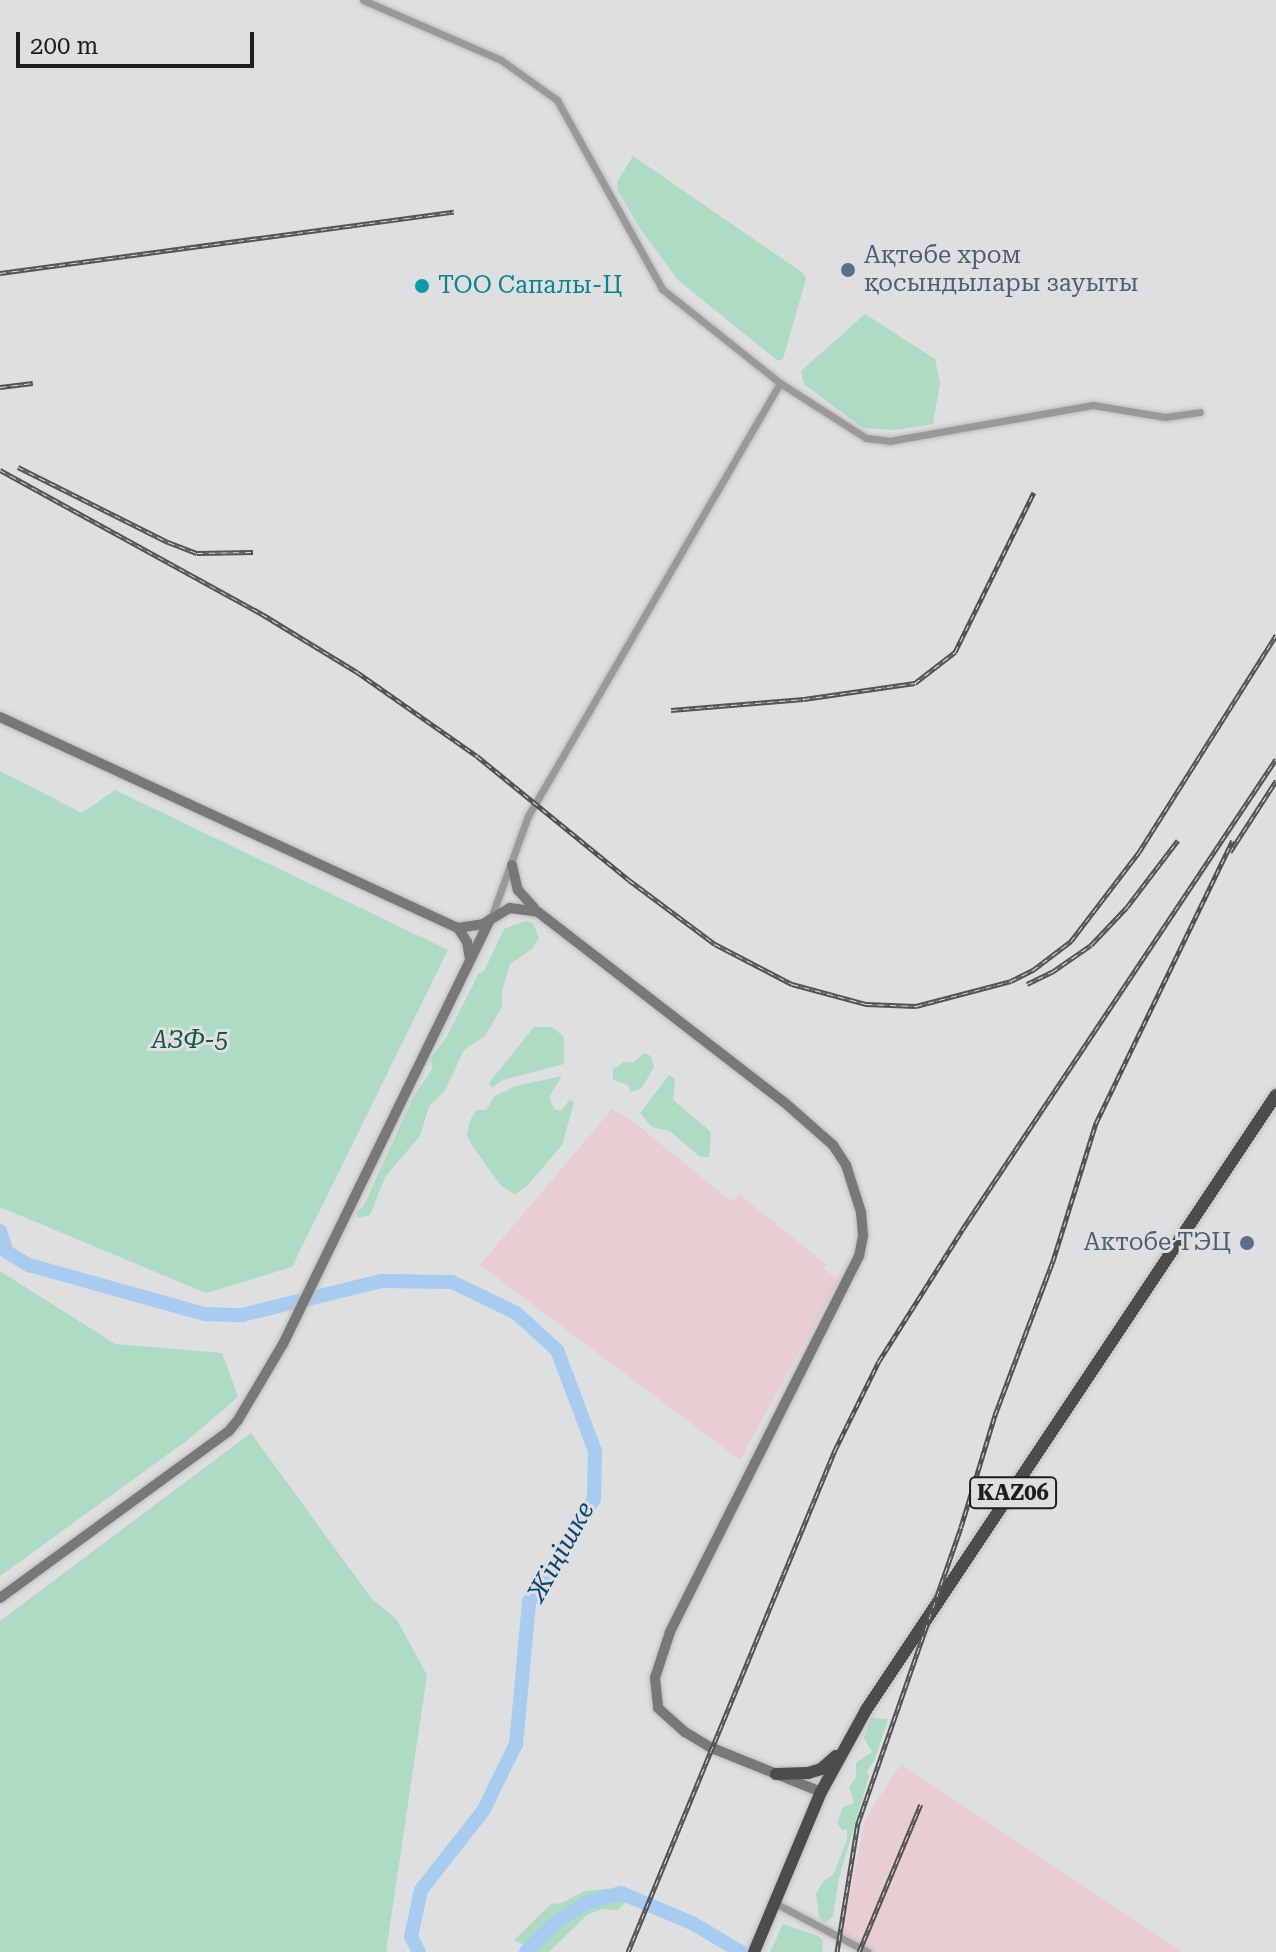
<!DOCTYPE html>
<meta charset="utf-8">
<style>
body{margin:0}
#map{position:relative;width:1276px;height:1952px;overflow:hidden;background:#dedfe0;font-family:"Roboto Serif",serif}
div>[style]{position:absolute}
.commercial>*{inset:0;background:#e8cdd2}
.green>*{inset:0;background:#aedbc4}
.river>*{height:14px;margin:-7px;padding:0 7px;transform-origin:7px;border-radius:7px;background:#a7ccf0}
.roads{filter:drop-shadow(0 0 2px #bbbcbd) drop-shadow(0 0 2px #bbbcbd)}
.street>*{height:7px;margin:-3.5px;padding:0 3.5px;transform-origin:3.5px;border-radius:3.5px;background:#9a9999}
.secondary>*{height:10px;margin:-5px;padding:0 5px;transform-origin:5px;border-radius:5px;background:#787877}
.highway>*{height:12px;margin:-6px;padding:0 6px;transform-origin:6px;border-radius:6px;background:#4c4c4b}
.rail>*{height:5px;margin-top:-2.5px;transform-origin:0;background:repeating-linear-gradient(90deg,#dedfe0 0 6px,#525353 0 12px);box-sizing:border-box;border-block:2px solid #525353}
.dots>*{width:22px;height:22px;translate:-50% -50%;box-sizing:border-box;border:4px solid #dedfe0;border-radius:50%}
span{translate:-50% -50%;white-space:nowrap;text-align:center;line-height:1.15;-webkit-text-stroke:6px #dedfe0;paint-order:stroke}
.shield-label span{padding:2px 6px;background:#dedfe0;border:2px solid;border-radius:6px;-webkit-text-stroke-width:0}
.shield-label{font-size:22px;color:#1e1e1e;font-weight:700}
.service-label{font-size:24px;color:#4e5e75}
.left{translate:0 -50%;text-align:left}
.right{translate:-100% -50%;text-align:right}
.culture-label{font-size:24px;color:#0d838f}
.park-label{font-size:24px;color:#19563d;font-style:italic}
.water-label{font-size:26px;color:#0c4471;font-style:italic}
.scale{position:absolute;left:16px;top:32px;width:238px;height:36px;box-sizing:border-box;border:4px solid #1e1e1e;border-top:0;padding-left:10px;font-size:24px;line-height:28px;white-space:nowrap;color:#1e1e1e;-webkit-text-stroke:6px #dedfe0;paint-order:stroke}
</style>
<div id="map">
<div class="commercial">
<div style="clip-path:polygon(612px 1109px,635px 1123px,731px 1201px,740px 1195px,826px 1264px,824px 1269px,839px 1280px,740px 1460px,480px 1265px)"></div>
<div style="clip-path:polygon(901px 1764px,1183px 1952px,868px 1952px,842px 1933px,865px 1819px)"></div>
</div>
<div class="green">
<div style="clip-path:polygon(633px 156px,803px 273px,806px 279px,783px 359px,778px 361px,678px 280px,641px 230px,618px 191px,617px 182px)"></div>
<div style="clip-path:polygon(865px 314px,935px 359px,940px 383px,933px 424px,896px 430px,863px 428px,804px 384px,801px 371px)"></div>
<div style="clip-path:polygon(0 771px,82px 813px,115px 790px,448px 950px,292px 1267px,206px 1293px,0 1207px)"></div>
<div style="clip-path:polygon(526px 921px,533px 923px,539px 938px,532px 949px,510px 964px,502px 991px,502px 1007px,485px 1036px,464px 1050px,444px 1092px,429px 1106px,420px 1136px,385px 1177px,370px 1215px,358px 1218px,356px 1212px,363px 1207px,414px 1096px,432px 1069px,431px 1058px,446px 1038px,479px 973px,484px 971px,504px 929px)"></div>
<div style="clip-path:polygon(534px 1027px,552px 1027px,564px 1037px,564px 1064px,503px 1080px,492px 1088px,489px 1083px)"></div>
<div style="clip-path:polygon(644px 1053px,651px 1056px,654px 1067px,642px 1088px,631px 1092px,628px 1085px,613px 1080px,613px 1069px,624px 1062px,633px 1063px)"></div>
<div style="clip-path:polygon(669px 1075px,675px 1079px,673px 1100px,711px 1132px,709px 1157px,700px 1157px,670px 1131px,652px 1127px,640px 1113px)"></div>
<div style="clip-path:polygon(562px 1076px,549px 1097px,554px 1109px,561px 1111px,570px 1099px,574px 1103px,562px 1145px,528px 1185px,515px 1194px,502px 1187px,473px 1147px,467px 1135px,470px 1121px,476px 1110px,486px 1110px,495px 1096px,516px 1086px)"></div>
<div style="clip-path:polygon(0 1271px,115px 1344px,222px 1353px,238px 1397px,189px 1439px,0 1576px)"></div>
<div style="clip-path:polygon(251px 1433px,371px 1598px,397px 1620px,427px 1675px,386px 1952px,0 1952px,0 1621px)"></div>
<div style="clip-path:polygon(871px 1718px,888px 1719px,875px 1759px,867px 1771px,869px 1776px,839px 1878px,833px 1917px,824px 1923px,819px 1917px,816px 1894px,824px 1880px,833px 1875px,847px 1840px,847px 1829px,842px 1830px,837px 1823px,843px 1807px,854px 1803px,849px 1787px,856px 1777px,856px 1763px,872px 1752px,864px 1738px)"></div>
<div style="clip-path:polygon(616px 1888px,624px 1890px,628px 1899px,618px 1910px,602px 1909px,587px 1915px,549px 1952px,518px 1952px,523px 1945px,514px 1940px,551px 1904px,562px 1903px,585px 1891px)"></div>
<div style="clip-path:polygon(783px 1924px,818px 1936px,823px 1940px,822px 1952px,770px 1952px)"></div>
</div>
<div class="river">
<div style="left:0;top:1231px;width:22px;rotate:72deg"></div>
<div style="left:7px;top:1252px;width:26px;rotate:31deg"></div>
<div style="left:29px;top:1265px;width:183px;rotate:15.6deg"></div>
<div style="left:205px;top:1314px;width:37px;rotate:2deg"></div>
<div style="left:242px;top:1315px;width:144px;rotate:-13.7deg"></div>
<div style="left:382px;top:1281px;width:70px;rotate:0.8deg"></div>
<div style="left:452px;top:1282px;width:71px;rotate:25.8deg"></div>
<div style="left:516px;top:1313px;width:55px;rotate:42.1deg"></div>
<div style="left:557px;top:1350px;width:108px;rotate:69.4deg"></div>
<div style="left:595px;top:1451px;width:48px;rotate:91.2deg"></div>
<div style="left:594px;top:1499px;width:122px;rotate:122.3deg"></div>
<div style="left:529px;top:1602px;width:143px;rotate:95.2deg"></div>
<div style="left:516px;top:1744px;width:75px;rotate:116.2deg"></div>
<div style="left:483px;top:1811px;width:100px;rotate:128.1deg"></div>
<div style="left:421px;top:1890px;width:48px;rotate:102deg"></div>
<div style="left:411px;top:1937px;width:17px;rotate:62deg"></div>
<div style="left:526px;top:1952px;width:41px;rotate:-45deg"></div>
<div style="left:555px;top:1923px;width:37px;rotate:-33deg"></div>
<div style="left:586px;top:1903px;width:36px;rotate:-16deg"></div>
<div style="left:621px;top:1893px;width:77px;rotate:22.9deg"></div>
<div style="left:692px;top:1923px;width:57px;rotate:30.6deg"></div>
</div>
<div class="roads">
<div class="street">
<div style="left:363px;top:0;width:150px;rotate:23.5deg"></div>
<div style="left:501px;top:60px;width:69px;rotate:35.5deg"></div>
<div style="left:557px;top:100px;width:216px;rotate:60.9deg"></div>
<div style="left:662px;top:289px;width:151px;rotate:38.5deg"></div>
<div style="left:780px;top:383px;width:102px;rotate:32.6deg"></div>
<div style="left:866px;top:438px;width:23px;rotate:7deg"></div>
<div style="left:889px;top:441px;width:207px;rotate:-10deg"></div>
<div style="left:1093px;top:405px;width:73px;rotate:9.5deg"></div>
<div style="left:1165px;top:417px;width:35px;rotate:-8deg"></div>
<div style="left:491px;top:918px;width:109px;rotate:-70.1deg"></div>
<div style="left:528px;top:816px;width:501px;rotate:-59.8deg"></div>
<div style="left:773px;top:1902px;width:107px;rotate:27.8deg"></div>
</div>
<div class="secondary">
<div style="left:0;top:717px;width:504px;rotate:24.74deg"></div>
<div style="left:458px;top:928px;width:25px;rotate:-9deg"></div>
<div style="left:483px;top:924px;width:31px;rotate:-31deg"></div>
<div style="left:510px;top:908px;width:28px;rotate:8deg"></div>
<div style="left:538px;top:912px;width:311px;rotate:37.7deg"></div>
<div style="left:784px;top:1102px;width:65px;rotate:41.3deg"></div>
<div style="left:833px;top:1145px;width:24px;rotate:57deg"></div>
<div style="left:846px;top:1165px;width:49px;rotate:72.3deg"></div>
<div style="left:861px;top:1212px;width:24px;rotate:85deg"></div>
<div style="left:863px;top:1236px;width:20px;rotate:101deg"></div>
<div style="left:859px;top:1256px;width:421px;rotate:116.7deg"></div>
<div style="left:670px;top:1632px;width:48px;rotate:108.1deg"></div>
<div style="left:655px;top:1678px;width:30px;rotate:84deg"></div>
<div style="left:658px;top:1708px;width:36px;rotate:42deg"></div>
<div style="left:685px;top:1732px;width:31px;rotate:31deg"></div>
<div style="left:712px;top:1748px;width:118px;rotate:22deg"></div>
<div style="left:512px;top:865px;width:26px;rotate:77deg"></div>
<div style="left:518px;top:890px;width:24px;rotate:48deg"></div>
<div style="left:458px;top:928px;width:17px;rotate:57deg"></div>
<div style="left:467px;top:942px;width:17px;rotate:80deg"></div>
<div style="left:0;top:1598px;width:283px;rotate:-36.1deg"></div>
<div style="left:229px;top:1431px;width:14px;rotate:-51deg"></div>
<div style="left:238px;top:1420px;width:88px;rotate:-59.4deg"></div>
<div style="left:283px;top:1344px;width:472px;rotate:-64deg"></div>
</div>
<div class="highway">
<div style="left:776px;top:1774px;width:32px;rotate:-2deg"></div>
<div style="left:808px;top:1773px;width:14px;rotate:-17deg"></div>
<div style="left:821px;top:1769px;width:20px;rotate:-41deg"></div>
<div style="left:754px;top:1952px;width:173px;rotate:-67.3deg"></div>
<div style="left:821px;top:1792px;width:94px;rotate:-61.2deg"></div>
<div style="left:866px;top:1710px;width:739px;rotate:-56.31deg"></div>
</div>
</div>
<div class="rail">
<div style="left:0;top:273px;width:458px;rotate:-7.7deg"></div>
<div style="left:0;top:387px;width:33px;rotate:-7deg"></div>
<div style="left:18px;top:467px;width:168px;rotate:26.6deg"></div>
<div style="left:168px;top:542px;width:31px;rotate:21deg"></div>
<div style="left:197px;top:553px;width:56px;rotate:-1deg"></div>
<div style="left:0;top:470px;width:299px;rotate:28.8deg"></div>
<div style="left:262px;top:614px;width:111px;rotate:31.4deg"></div>
<div style="left:357px;top:672px;width:146px;rotate:35deg"></div>
<div style="left:477px;top:756px;width:196px;rotate:39.2deg"></div>
<div style="left:629px;top:880px;width:107px;rotate:36.7deg"></div>
<div style="left:715px;top:944px;width:87px;rotate:27.5deg"></div>
<div style="left:792px;top:984px;width:77px;rotate:15.1deg"></div>
<div style="left:866px;top:1004px;width:50px;rotate:2.3deg"></div>
<div style="left:916px;top:1006px;width:98px;rotate:-14.7deg"></div>
<div style="left:1011px;top:981px;width:25px;rotate:-27deg"></div>
<div style="left:1033px;top:970px;width:48px;rotate:-37.3deg"></div>
<div style="left:1071px;top:941px;width:112px;rotate:-52.6deg"></div>
<div style="left:1139px;top:852px;width:257px;rotate:-57.7deg"></div>
<div style="left:671px;top:710px;width:133px;rotate:-4.7deg"></div>
<div style="left:804px;top:699px;width:112px;rotate:-8.2deg"></div>
<div style="left:915px;top:683px;width:51px;rotate:-37.8deg"></div>
<div style="left:955px;top:652px;width:178px;rotate:-63.7deg"></div>
<div style="left:1230px;top:852px;width:85px;rotate:-57.1deg"></div>
<div style="left:1027px;top:984px;width:28px;rotate:-26deg"></div>
<div style="left:1052px;top:972px;width:47px;rotate:-34.7deg"></div>
<div style="left:1091px;top:945px;width:52px;rotate:-46.5deg"></div>
<div style="left:1127px;top:907px;width:84px;rotate:-52.7deg"></div>
<div style="left:628px;top:1952px;width:543px;rotate:-67.59deg"></div>
<div style="left:835px;top:1450px;width:99px;rotate:-63.7deg"></div>
<div style="left:879px;top:1361px;width:155px;rotate:-57.6deg"></div>
<div style="left:962px;top:1230px;width:566px;rotate:-56.31deg"></div>
<div style="left:837px;top:1952px;width:131px;rotate:-80.8deg"></div>
<div style="left:858px;top:1823px;width:313px;rotate:-70.8deg"></div>
<div style="left:961px;top:1527px;width:117px;rotate:-73.1deg"></div>
<div style="left:995px;top:1415px;width:165px;rotate:-69.4deg"></div>
<div style="left:1053px;top:1261px;width:145px;rotate:-72.7deg"></div>
<div style="left:1096px;top:1123px;width:314px;rotate:-64.2deg"></div>
<div style="left:859px;top:1952px;width:160px;rotate:-67.3deg"></div>
</div>
<div class="dots">
<div style="left:848px;top:270px;background:#5c6f8a"></div>
<div style="left:422px;top:286px;background:#0f9aa8"></div>
<div style="left:1247px;top:1243px;background:#5c6f8a"></div>
</div>
<div class="shield-label">
<span style="left:1013px;top:1493px">KАZ06</span>
</div>
<div class="service-label">
<span class="left" style="left:864px;top:270px">Ақтөбе хром<br>қосындылары зауыты</span>
<span class="right" style="left:1231px;top:1243px">Актобе ТЭЦ</span>
</div>
<div class="culture-label">
<span class="left" style="left:438px;top:286px">ТОО Сапалы-Ц</span>
</div>
<div class="park-label">
<span style="left:190px;top:1041px">АЗФ-5</span>
</div>
<div class="water-label">
<span style="left:561px;top:1552px;rotate:-61deg">Жіңішке</span>
</div>
<div class="scale">200 m</div>
</div>
